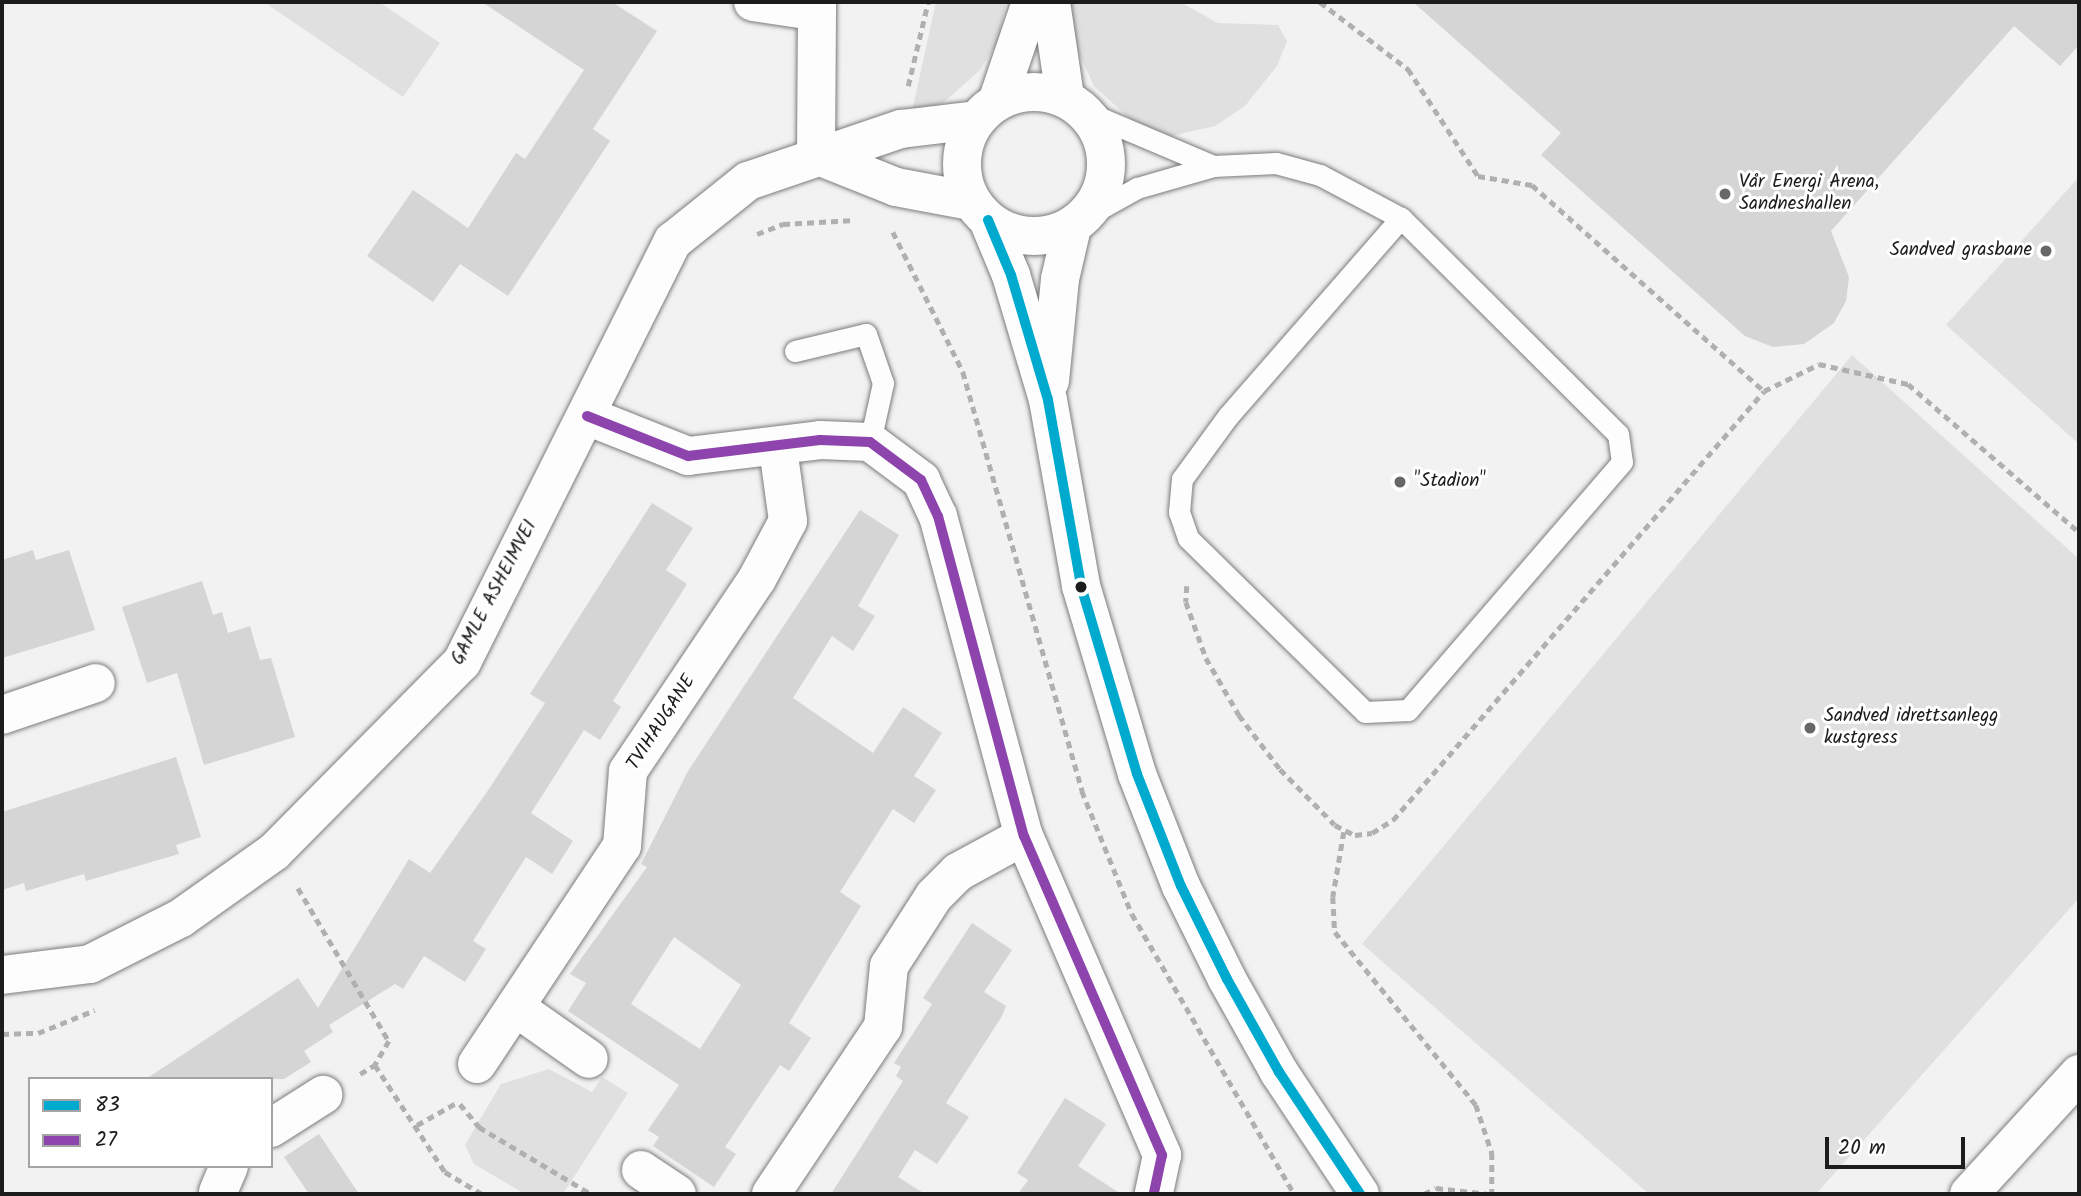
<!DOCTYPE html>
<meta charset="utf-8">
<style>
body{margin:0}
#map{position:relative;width:2081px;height:1196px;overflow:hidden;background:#f2f2f2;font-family:Kalam,sans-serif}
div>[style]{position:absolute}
.green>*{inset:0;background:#e0e0e0}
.building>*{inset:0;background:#d5d5d5}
.path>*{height:4.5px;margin-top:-2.25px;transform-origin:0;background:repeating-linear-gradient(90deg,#b0b0b0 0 7px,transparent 0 12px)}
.roads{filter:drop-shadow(0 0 2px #7c7c7c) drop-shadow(0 0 2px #7c7c7c)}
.lane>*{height:21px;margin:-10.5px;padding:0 10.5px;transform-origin:10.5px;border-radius:10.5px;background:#fdfdfd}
.street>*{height:38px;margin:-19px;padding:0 19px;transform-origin:19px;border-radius:19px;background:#fdfdfd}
.secondary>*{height:38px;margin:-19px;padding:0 19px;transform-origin:19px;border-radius:19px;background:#fdfdfd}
.secondary>.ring{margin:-19px;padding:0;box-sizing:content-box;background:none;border:38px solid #fdfdfd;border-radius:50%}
.bus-1>*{height:10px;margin:-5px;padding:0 5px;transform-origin:5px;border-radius:5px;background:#00a9ce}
.bus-2>*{height:10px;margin:-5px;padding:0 5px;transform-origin:5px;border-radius:5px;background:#8e44ad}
.dots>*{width:19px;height:19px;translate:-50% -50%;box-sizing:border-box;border:4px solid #fff;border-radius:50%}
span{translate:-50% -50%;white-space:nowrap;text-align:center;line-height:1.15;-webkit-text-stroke:6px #fff;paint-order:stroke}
.poi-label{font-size:19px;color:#1c1c1c}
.left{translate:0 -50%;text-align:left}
.right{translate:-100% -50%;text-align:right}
.street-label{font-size:19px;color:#1c1c1c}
.frame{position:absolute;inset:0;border:4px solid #1c1c1c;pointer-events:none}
.legend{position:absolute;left:28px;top:1077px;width:245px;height:91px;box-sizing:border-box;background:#fff;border:2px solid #a4a4a4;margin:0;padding:9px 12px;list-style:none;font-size:21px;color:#1c1c1c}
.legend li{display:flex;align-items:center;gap:14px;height:35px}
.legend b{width:35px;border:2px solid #a4a4a4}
.scale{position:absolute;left:1825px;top:1137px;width:140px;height:32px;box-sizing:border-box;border:4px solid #1c1c1c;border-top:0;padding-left:9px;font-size:21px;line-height:24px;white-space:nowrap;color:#1c1c1c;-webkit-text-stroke:5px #fff;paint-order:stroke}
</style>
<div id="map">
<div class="green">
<div style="clip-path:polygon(264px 2px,379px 2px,440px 43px,403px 97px)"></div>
<div style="clip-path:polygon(936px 2px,1006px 2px,998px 41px,980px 70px,941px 105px,911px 116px)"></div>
<div style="clip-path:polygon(1069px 2px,1180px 2px,1218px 23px,1278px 25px,1287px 41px,1277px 66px,1245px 106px,1215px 126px,1167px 137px,1140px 128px,1094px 86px,1073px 40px)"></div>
<div style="clip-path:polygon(2079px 177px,2079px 444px,1946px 325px)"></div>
<div style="clip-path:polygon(1852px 355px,2079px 559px,2079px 898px,1816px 1194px,1649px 1194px,1362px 944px)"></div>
<div style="clip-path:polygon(549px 1069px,592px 1092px,602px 1077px,628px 1093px,563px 1194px,525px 1194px,474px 1164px,465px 1145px,501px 1084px)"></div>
</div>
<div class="building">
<div style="clip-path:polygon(482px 2px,612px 2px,657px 31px,593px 129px,610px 141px,508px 296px,460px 264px,433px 302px,367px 256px,413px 190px,468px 228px,516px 153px,525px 159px,584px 70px)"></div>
<div style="clip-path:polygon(1413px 2px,2079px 2px,2079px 45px,2060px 66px,2014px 26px,1831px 231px,1849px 277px,1846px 301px,1834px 323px,1804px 344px,1773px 347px,1745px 336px,1541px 155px,1561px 133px)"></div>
<div style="clip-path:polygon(652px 503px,693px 528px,666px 570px,687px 584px,613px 701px,621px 707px,600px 740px,584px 730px,531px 813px,573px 841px,552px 874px,526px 857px,473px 941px,486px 949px,465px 982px,424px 956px,403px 989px,395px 984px,329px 1025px,333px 1032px,304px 1051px,311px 1062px,284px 1079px,146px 1079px,298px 978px,318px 1008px,409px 859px,430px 873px,489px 789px,545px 703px,530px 694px)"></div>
<div style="clip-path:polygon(evenodd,860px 510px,899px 535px,858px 606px,875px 616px,853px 651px,832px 636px,793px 698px,873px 753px,903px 707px,942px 733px,914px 776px,936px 790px,914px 823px,893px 809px,840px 892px,861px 906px,789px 1023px,811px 1038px,789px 1071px,780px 1065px,725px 1147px,736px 1154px,714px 1187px,653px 1146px,659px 1137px,648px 1130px,679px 1085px,568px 1011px,586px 983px,570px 974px,647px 867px,641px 864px,688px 771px,860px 510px,674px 937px,741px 985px,700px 1049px,631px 1004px,674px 937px)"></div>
<div style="clip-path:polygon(33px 550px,36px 560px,69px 550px,95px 630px,2px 658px,2px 560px)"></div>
<div style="clip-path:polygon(202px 581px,213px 615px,222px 612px,228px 633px,250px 626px,260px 660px,271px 658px,295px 737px,204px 765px,177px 673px,147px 683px,122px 607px)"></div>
<div style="clip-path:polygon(176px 757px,201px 837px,176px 845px,179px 854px,86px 881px,84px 874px,26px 891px,24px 883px,2px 890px,2px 812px)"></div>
<div style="clip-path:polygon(972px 923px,1012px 950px,984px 992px,1006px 1006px,1002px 1016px,946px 1103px,969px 1117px,937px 1164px,915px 1150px,898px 1177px,925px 1194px,831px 1194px,903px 1081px,896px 1076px,901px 1067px,894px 1063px,932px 1004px,923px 998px)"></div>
<div style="clip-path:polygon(1065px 1098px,1106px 1124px,1078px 1166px,1121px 1194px,1018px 1194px,1028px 1180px,1017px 1173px)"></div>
<div style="clip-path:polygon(319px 1134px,359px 1194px,309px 1194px,284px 1157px)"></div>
</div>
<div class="path">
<div style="left:1197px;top:2px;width:40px"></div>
<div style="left:1320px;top:2px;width:111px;rotate:37.3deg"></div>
<div style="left:1408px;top:69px;width:128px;rotate:56.8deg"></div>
<div style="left:1478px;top:176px;width:55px;rotate:9.5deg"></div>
<div style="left:1532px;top:185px;width:310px;rotate:41.6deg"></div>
<div style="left:1764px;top:391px;width:61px;rotate:-26.1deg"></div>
<div style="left:1819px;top:364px;width:91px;rotate:12.7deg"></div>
<div style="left:1908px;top:384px;width:226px;rotate:40.9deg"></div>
<div style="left:908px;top:86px;width:86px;rotate:-76.6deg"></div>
<div style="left:893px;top:232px;width:157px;rotate:63.4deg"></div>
<div style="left:963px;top:372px;width:436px;rotate:74.1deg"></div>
<div style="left:1082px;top:791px;width:133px;rotate:67.9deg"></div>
<div style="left:1132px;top:914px;width:323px;rotate:59.9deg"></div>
<div style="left:757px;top:234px;width:28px;rotate:-21deg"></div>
<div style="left:783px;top:224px;width:72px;rotate:-3.2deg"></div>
<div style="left:1187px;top:586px;width:16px;rotate:94deg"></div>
<div style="left:1186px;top:602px;width:59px;rotate:70.3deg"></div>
<div style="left:1206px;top:658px;width:66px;rotate:59.9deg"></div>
<div style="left:1239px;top:715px;width:68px;rotate:52.8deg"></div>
<div style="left:1280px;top:769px;width:78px;rotate:45.5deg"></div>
<div style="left:1335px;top:825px;width:22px;rotate:27deg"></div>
<div style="left:1355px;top:835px;width:17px;rotate:-7deg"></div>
<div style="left:1372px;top:833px;width:25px;rotate:-32deg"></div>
<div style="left:1393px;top:820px;width:567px;rotate:-49.15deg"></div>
<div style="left:1344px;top:832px;width:66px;rotate:99.6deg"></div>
<div style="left:1333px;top:897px;width:35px;rotate:87deg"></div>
<div style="left:1335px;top:932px;width:223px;rotate:50.8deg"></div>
<div style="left:1476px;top:1105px;width:51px;rotate:71.6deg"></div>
<div style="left:1492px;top:1153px;width:41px;rotate:90deg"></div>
<div style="left:298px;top:888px;width:178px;rotate:59.3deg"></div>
<div style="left:389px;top:1041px;width:28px;rotate:120deg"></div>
<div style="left:375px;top:1065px;width:128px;rotate:56.8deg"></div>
<div style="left:445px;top:1172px;width:43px;rotate:30.7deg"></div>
<div style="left:2px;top:1034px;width:36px;rotate:-2deg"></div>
<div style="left:38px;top:1033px;width:61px;rotate:-22deg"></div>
<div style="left:360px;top:1074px;width:17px;rotate:-31deg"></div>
<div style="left:460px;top:1104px;width:30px;rotate:50deg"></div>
<div style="left:479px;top:1127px;width:131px;rotate:30.9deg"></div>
<div style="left:417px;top:1125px;width:45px;rotate:-29.4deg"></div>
<div style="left:1424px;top:1194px;width:13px;rotate:-27deg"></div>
<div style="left:1436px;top:1188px;width:53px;rotate:6.5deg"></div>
</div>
<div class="roads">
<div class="lane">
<div style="left:1086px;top:112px;width:138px;rotate:23deg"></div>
<div style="left:1083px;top:218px;width:62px;rotate:-29.1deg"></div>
<div style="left:1137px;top:188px;width:79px;rotate:-16.1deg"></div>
<div style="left:1213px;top:166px;width:63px;rotate:-2.7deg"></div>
<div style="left:1276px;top:163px;width:46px;rotate:15.3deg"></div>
<div style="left:1320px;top:175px;width:92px;rotate:28deg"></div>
<div style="left:1401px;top:218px;width:306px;rotate:44.9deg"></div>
<div style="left:1618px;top:434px;width:28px;rotate:82deg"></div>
<div style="left:1622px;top:462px;width:328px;rotate:130.8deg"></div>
<div style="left:1408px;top:710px;width:43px;rotate:177.3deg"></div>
<div style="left:1365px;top:712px;width:248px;rotate:-135.5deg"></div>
<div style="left:1188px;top:538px;width:28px;rotate:-109deg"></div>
<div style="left:1179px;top:512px;width:33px;rotate:-85deg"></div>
<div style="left:1182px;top:479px;width:78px;rotate:-53.9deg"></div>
<div style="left:1228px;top:416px;width:263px;rotate:-48.9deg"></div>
<div style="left:795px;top:351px;width:73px;rotate:-13.5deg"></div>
<div style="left:866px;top:334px;width:52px;rotate:70.9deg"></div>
<div style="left:883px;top:383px;width:60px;rotate:102.4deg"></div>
</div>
<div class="street">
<div style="left:753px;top:2px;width:62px;rotate:8.4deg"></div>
<div style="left:816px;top:155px;width:86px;rotate:21.8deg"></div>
<div style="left:896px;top:187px;width:76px;rotate:10.6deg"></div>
<div style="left:816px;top:155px;width:153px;rotate:-89.6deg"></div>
<div style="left:587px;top:416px;width:109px;rotate:21.6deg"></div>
<div style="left:688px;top:456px;width:133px;rotate:-6.9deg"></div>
<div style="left:820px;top:440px;width:50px;rotate:2.3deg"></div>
<div style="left:870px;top:442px;width:64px;rotate:36.7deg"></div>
<div style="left:921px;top:480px;width:40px;rotate:65deg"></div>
<div style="left:938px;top:516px;width:331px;rotate:75deg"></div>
<div style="left:1024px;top:836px;width:348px;rotate:66.6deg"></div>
<div style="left:1162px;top:1155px;width:40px;rotate:102deg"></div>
<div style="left:2px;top:715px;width:99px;rotate:-18.8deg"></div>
<div style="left:2px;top:975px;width:89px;rotate:-7.1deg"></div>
<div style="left:90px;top:964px;width:102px;rotate:-26.8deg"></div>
<div style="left:181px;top:918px;width:114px;rotate:-35.4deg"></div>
<div style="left:274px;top:852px;width:267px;rotate:-45.3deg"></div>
<div style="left:462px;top:662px;width:471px;rotate:-63.4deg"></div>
<div style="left:673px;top:241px;width:96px;rotate:-38.7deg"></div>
<div style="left:748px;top:181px;width:162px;rotate:-18.8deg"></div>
<div style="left:901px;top:129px;width:76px;rotate:-6.8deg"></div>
<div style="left:515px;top:1007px;width:90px;rotate:35.1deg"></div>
<div style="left:477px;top:1064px;width:262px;rotate:-56.4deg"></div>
<div style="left:622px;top:846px;width:75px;rotate:-85.4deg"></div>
<div style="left:628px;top:771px;width:231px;rotate:-56.1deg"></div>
<div style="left:757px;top:579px;width:66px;rotate:-61.9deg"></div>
<div style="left:788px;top:521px;width:74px;rotate:-97.8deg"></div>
<div style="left:271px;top:1128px;width:62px;rotate:-32.4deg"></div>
<div style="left:641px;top:1170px;width:43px;rotate:33.7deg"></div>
<div style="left:218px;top:1192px;width:28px;rotate:-67deg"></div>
<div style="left:771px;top:1194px;width:201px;rotate:-56.2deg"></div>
<div style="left:883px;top:1027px;width:61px;rotate:-84.4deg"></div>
<div style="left:889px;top:966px;width:83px;rotate:-57.3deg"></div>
<div style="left:934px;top:896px;width:34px;rotate:-45deg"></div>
<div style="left:958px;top:872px;width:75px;rotate:-28.6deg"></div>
<div style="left:1969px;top:1194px;width:163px;rotate:-47.5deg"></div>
</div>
<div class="secondary">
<div style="left:1051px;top:2px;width:96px;rotate:81.6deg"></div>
<div class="ring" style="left:962px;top:92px;width:106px;height:106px"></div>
<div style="left:997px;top:102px;width:106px;rotate:-71.2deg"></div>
<div style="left:988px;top:220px;width:60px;rotate:67.3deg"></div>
<div style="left:1011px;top:275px;width:130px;rotate:73.5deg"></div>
<div style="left:1048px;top:400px;width:189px;rotate:79.9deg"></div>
<div style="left:1081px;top:586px;width:196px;rotate:73.4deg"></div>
<div style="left:1137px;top:774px;width:120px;rotate:68.6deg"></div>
<div style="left:1181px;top:886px;width:104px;rotate:63.7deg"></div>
<div style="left:1227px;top:979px;width:107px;rotate:60.8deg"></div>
<div style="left:1279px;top:1072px;width:146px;rotate:56.4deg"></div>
<div style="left:1050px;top:381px;width:102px;rotate:-84.4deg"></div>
<div style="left:1060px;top:279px;width:53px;rotate:-77deg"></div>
</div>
</div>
<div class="bus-1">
<div style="left:988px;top:220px;width:60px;rotate:67.3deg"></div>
<div style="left:1011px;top:275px;width:130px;rotate:73.5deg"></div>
<div style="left:1048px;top:400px;width:189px;rotate:79.9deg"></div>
<div style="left:1081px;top:586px;width:196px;rotate:73.4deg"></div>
<div style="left:1137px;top:774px;width:120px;rotate:68.6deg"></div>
<div style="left:1181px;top:886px;width:104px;rotate:63.7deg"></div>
<div style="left:1227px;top:979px;width:107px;rotate:60.8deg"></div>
<div style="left:1279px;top:1072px;width:146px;rotate:56.4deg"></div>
</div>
<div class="bus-2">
<div style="left:587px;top:416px;width:109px;rotate:21.6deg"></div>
<div style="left:688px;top:456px;width:133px;rotate:-6.9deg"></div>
<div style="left:820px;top:440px;width:50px;rotate:2.3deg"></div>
<div style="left:870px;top:442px;width:64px;rotate:36.7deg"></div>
<div style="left:921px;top:480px;width:40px;rotate:65deg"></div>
<div style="left:938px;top:516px;width:331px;rotate:75deg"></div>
<div style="left:1024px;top:836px;width:348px;rotate:66.6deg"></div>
<div style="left:1162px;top:1155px;width:40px;rotate:102deg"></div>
</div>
<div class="dots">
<div style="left:1725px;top:194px;background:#676767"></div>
<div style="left:2046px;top:251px;background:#676767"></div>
<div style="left:1400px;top:482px;background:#676767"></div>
<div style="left:1081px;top:587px;background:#1c1c1c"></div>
<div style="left:1810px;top:728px;background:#676767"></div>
</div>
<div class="poi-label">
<span class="left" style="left:1739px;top:194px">Vår Energi Arena,<br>Sandneshallen</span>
<span class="right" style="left:2032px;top:251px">Sandved grasbane</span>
<span class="left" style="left:1414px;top:482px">"Stadion"</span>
<span class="left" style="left:1824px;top:728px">Sandved idrettsanlegg<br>kustgress</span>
</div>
<div class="street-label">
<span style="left:495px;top:593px;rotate:-62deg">GAMLE ASHEIMVEI</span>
<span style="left:662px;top:723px;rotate:-57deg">TVIHAUGANE</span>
</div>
<div class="frame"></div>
<ul class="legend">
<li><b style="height:9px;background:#00a9ce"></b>83</li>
<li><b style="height:9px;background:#8e44ad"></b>27</li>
</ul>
<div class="scale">20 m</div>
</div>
